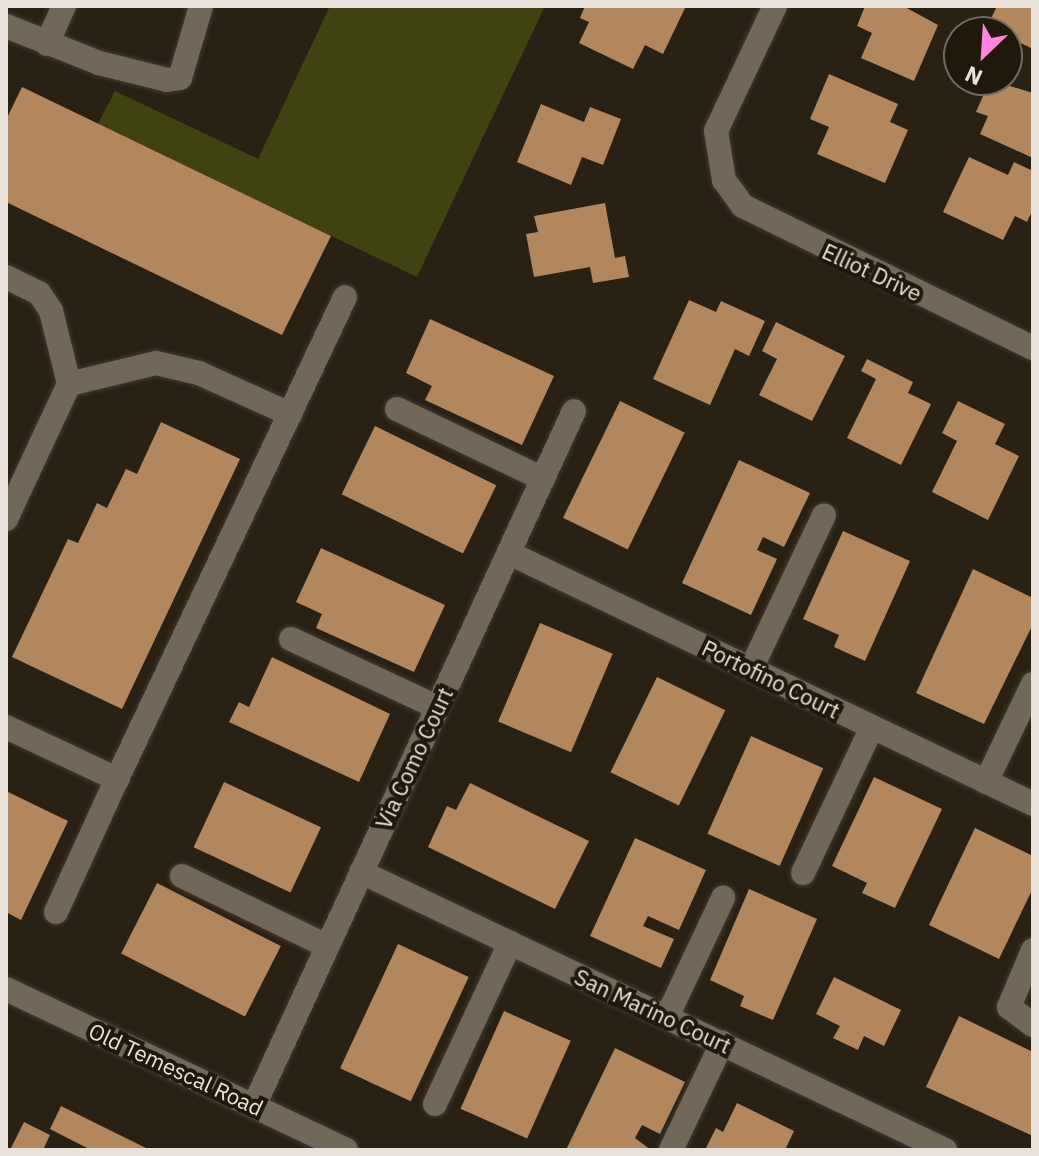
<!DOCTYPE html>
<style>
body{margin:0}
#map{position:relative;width:1039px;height:1156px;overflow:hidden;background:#292114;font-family:"IBM Plex Sans",sans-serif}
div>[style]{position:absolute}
.green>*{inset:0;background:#404311}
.building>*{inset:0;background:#b3875d;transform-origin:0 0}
.roads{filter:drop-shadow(0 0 2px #413a32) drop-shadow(0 0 2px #413a32)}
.minor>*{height:24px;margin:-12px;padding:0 12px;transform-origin:12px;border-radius:12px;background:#726859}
span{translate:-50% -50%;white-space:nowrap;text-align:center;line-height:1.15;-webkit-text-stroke:8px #20180b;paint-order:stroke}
.street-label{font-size:22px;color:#e8e2da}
.frame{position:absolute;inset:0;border:8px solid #e8e2da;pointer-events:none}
.north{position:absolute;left:943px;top:16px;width:80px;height:80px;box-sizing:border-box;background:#20180b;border:2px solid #70695e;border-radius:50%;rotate:205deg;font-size:22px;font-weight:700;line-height:32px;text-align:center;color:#e8e2da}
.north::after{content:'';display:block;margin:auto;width:28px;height:36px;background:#ff85df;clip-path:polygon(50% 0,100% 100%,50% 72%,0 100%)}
</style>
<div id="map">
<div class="green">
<div style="clip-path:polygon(330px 6px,545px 6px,417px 277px,98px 124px,115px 91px,258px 159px)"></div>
</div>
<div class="building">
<div style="clip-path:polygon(585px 6px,681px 6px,685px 8px,663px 54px,645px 45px,633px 69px,579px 43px,589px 22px,580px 18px)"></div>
<div style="clip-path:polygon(865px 6px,903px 6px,938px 25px,914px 81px,861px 58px,872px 33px,857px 26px)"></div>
<div style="clip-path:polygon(997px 6px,1033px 6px,1033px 49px,987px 27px)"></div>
<div style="clip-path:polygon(829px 74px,898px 104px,890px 122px,908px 130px,885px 183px,817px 154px,829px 127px,810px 119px)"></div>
<div style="clip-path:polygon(990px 80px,1033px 93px,1033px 158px,980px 134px,988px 116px,976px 112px)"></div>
<div style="clip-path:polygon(22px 87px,331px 236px,282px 335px,6px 202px,6px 120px)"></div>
<div style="clip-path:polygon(541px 104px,584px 122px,590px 107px,621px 119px,603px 165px,582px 157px,571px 185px,517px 162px)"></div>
<div style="clip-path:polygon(969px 157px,1008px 175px,1014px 162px,1033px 171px,1033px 209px,1027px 222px,1015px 216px,1003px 240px,943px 212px)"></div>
<div style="clip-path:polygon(605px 203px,615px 258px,625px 256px,629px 277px,593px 283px,590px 267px,534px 277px,526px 234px,538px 232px,534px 216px)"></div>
<div style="clip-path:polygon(689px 300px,716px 312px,721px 301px,765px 321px,749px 356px,735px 349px,710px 405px,653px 379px)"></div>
<div style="clip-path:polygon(430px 319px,554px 376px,522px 445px,425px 400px,432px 386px,406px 373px)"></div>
<div style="clip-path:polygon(776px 322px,845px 356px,812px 421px,759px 395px,777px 359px,762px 351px)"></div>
<div style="clip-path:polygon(867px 359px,913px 382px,908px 393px,931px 404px,901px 465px,847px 438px,876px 379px,861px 371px)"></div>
<div style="left:620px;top:401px;width:72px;height:130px;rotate:26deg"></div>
<div style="clip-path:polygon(958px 401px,1005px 424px,995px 444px,1019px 456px,988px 520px,932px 492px,957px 441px,942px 433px)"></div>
<div style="clip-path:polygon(161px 422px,240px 459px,122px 709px,12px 657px,68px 539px,78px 543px,97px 503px,107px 508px,126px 469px,137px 474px)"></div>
<div style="left:375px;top:426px;width:135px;height:76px;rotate:26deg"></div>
<div style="clip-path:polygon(739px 460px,810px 493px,784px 547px,763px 537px,757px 550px,777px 559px,751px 615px,682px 583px)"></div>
<div style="clip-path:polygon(843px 531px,910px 561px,865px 661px,834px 647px,839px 635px,803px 619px)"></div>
<div style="clip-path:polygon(321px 548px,445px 605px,414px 672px,316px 628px,322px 614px,296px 602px)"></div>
<div style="clip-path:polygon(973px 569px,1033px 598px,1033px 624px,984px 724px,916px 693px)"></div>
<div style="left:540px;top:623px;width:79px;height:107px;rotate:23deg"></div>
<div style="clip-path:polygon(272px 657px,390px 714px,359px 782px,229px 722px,239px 702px,249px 707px)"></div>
<div style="left:657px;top:677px;width:76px;height:106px;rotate:26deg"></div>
<div style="left:751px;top:736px;width:79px;height:107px;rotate:24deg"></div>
<div style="clip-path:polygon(874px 777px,942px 809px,895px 908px,862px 893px,867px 883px,832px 866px)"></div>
<div style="left:224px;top:782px;width:107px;height:72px;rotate:25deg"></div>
<div style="clip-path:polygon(470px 783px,589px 841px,555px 909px,428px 847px,447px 806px,456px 810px)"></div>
<div style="clip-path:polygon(6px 791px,68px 821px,21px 920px,6px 912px)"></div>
<div style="clip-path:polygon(975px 828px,1033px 856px,1033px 888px,999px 959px,929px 925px)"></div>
<div style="clip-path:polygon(635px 838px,706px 870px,679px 930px,648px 916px,643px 926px,674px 939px,661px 968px,590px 936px)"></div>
<div style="left:157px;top:883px;width:139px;height:79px;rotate:27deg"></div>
<div style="clip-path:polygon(749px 889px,817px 919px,773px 1020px,740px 1006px,744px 996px,710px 980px)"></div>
<div style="left:398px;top:944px;width:78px;height:137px;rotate:25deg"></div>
<div style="clip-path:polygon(834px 977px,901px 1010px,884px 1046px,864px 1036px,858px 1050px,833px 1038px,840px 1026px,816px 1014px)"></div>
<div style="left:504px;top:1011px;width:73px;height:107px;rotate:24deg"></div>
<div style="clip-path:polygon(959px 1016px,1033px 1052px,1033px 1136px,926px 1087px)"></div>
<div style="clip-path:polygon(615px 1048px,685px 1082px,660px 1134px,642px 1125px,635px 1138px,651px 1150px,566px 1150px)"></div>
<div style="clip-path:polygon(737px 1103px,794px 1131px,785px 1150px,705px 1150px,716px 1128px,723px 1132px)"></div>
<div style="clip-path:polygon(61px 1106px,150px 1150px,91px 1150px,50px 1129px)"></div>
<div style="clip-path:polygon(24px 1122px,50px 1135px,43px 1150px,10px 1150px)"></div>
</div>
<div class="roads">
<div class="minor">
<div style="left:775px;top:6px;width:138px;rotate:115.3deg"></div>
<div style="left:716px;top:131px;width:50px;rotate:80.7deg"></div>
<div style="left:724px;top:180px;width:32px;rotate:54deg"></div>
<div style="left:743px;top:206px;width:323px;rotate:26.1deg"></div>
<div style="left:6px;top:26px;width:100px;rotate:21.7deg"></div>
<div style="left:99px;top:63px;width:70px;rotate:14deg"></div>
<div style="left:167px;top:80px;width:13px;rotate:-9deg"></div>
<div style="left:180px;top:78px;width:75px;rotate:-73.7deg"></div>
<div style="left:47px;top:44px;width:42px;rotate:-65.9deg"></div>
<div style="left:6px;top:277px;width:37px;rotate:26deg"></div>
<div style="left:39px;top:293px;width:22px;rotate:56deg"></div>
<div style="left:51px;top:311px;width:75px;rotate:76.1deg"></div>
<div style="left:69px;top:384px;width:89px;rotate:-13.6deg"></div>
<div style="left:156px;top:363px;width:44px;rotate:13.1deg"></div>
<div style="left:199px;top:373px;width:100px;rotate:24.3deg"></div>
<div style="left:397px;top:409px;width:162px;rotate:25.6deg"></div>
<div style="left:6px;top:519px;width:149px;rotate:-65deg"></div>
<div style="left:509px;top:553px;width:581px;rotate:25.59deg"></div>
<div style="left:291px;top:639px;width:161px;rotate:25deg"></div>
<div style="left:751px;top:669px;width:170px;rotate:-64.6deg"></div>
<div style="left:6px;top:727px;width:123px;rotate:25.1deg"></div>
<div style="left:117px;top:779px;width:533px;rotate:-64.68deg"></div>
<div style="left:986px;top:782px;width:109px;rotate:-64.4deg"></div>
<div style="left:361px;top:872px;width:647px;rotate:25.46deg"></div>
<div style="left:803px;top:873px;width:161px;rotate:-64.7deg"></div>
<div style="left:182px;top:876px;width:161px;rotate:25.8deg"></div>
<div style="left:56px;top:912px;width:146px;rotate:-65.4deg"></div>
<div style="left:1033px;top:950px;width:62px;rotate:112.8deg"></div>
<div style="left:1009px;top:1007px;width:30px;rotate:37deg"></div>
<div style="left:6px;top:989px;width:376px;rotate:25.3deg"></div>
<div style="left:667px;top:1017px;width:132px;rotate:-64.8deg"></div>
<div style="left:435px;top:1104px;width:178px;rotate:-65deg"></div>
<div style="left:254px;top:1106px;width:765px;rotate:-65.28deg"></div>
<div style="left:671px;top:1150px;width:119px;rotate:-64.5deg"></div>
</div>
</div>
<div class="street-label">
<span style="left:872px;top:272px;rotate:25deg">Elliot Drive</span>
<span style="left:771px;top:679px;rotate:26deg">Portofino Court</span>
<span style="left:414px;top:758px;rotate:-65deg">Via Como Court</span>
<span style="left:653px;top:1011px;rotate:25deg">San Marino Court</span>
<span style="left:176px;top:1069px;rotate:25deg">Old Temescal Road</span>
</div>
<div class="frame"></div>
<div class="north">N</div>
</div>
